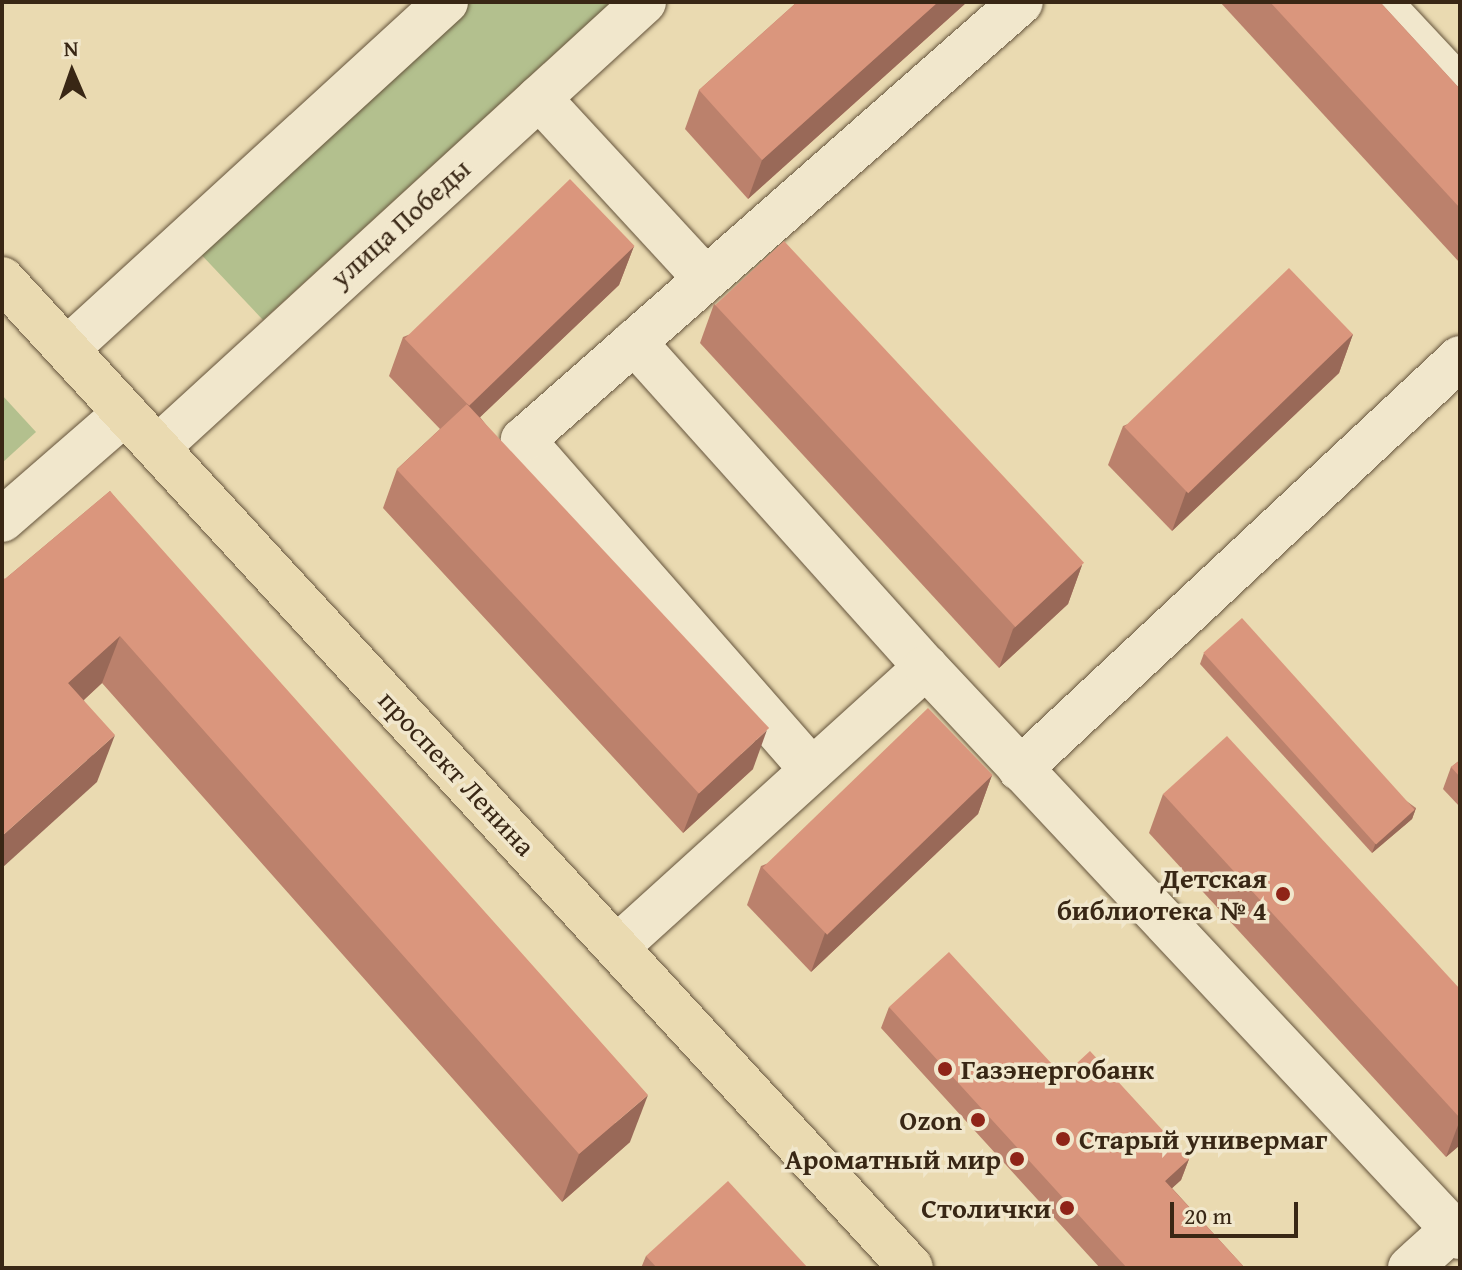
<!DOCTYPE html>
<meta charset="utf-8">
<style>
body{margin:0}
#map{position:relative;width:1462px;height:1270px;overflow:hidden;background:#eadab1;font-family:"Gentium Book Plus",serif}
div>[style]{position:absolute}
.green>*{inset:0;background:#b3c08e}
.roads{filter:drop-shadow(0 0 2px #65543c) drop-shadow(0 0 2px #65543c)}
.minor>*{height:44px;margin:-22px;padding:0 22px;transform-origin:22px;border-radius:22px;background:#f1e7cc}
.major>*{height:44px;margin:-22px;padding:0 22px;transform-origin:22px;border-radius:22px;background:#eadab1}
.wall>*{inset:0;background:#bb816c}
.shaded-wall>*{inset:0;background:#996958}
.building>*{inset:0;background:#da967d;transform-origin:0 0}
.dots>*{width:22px;height:22px;translate:-50% -50%;box-sizing:border-box;border:4px solid #f1e7cc;border-radius:50%}
span{translate:-50% -50%;white-space:nowrap;text-align:center;line-height:1.15;-webkit-text-stroke:7px #f1e7cc;paint-order:stroke}
.street-label{font-size:28px;color:#392715}
.poi-label{font-size:28px;color:#392715;font-weight:700}
.right{translate:-100% -50%;text-align:right}
.left{translate:0 -50%;text-align:left}
.frame{position:absolute;inset:0;border:4px solid #392715;pointer-events:none}
.north{position:absolute;left:32px;top:32px;width:80px;height:80px;-webkit-text-stroke:6px #f1e7cc;paint-order:stroke;rotate:358deg;font-size:22px;font-weight:700;line-height:32px;text-align:center;color:#392715}
.north::after{content:'';display:block;margin:auto;width:28px;height:36px;background:#392715;clip-path:polygon(50% 0,100% 100%,50% 72%,0 100%)}
.scale{position:absolute;left:1170px;top:1202px;width:128px;height:36px;box-sizing:border-box;border:4px solid #392715;border-top:0;padding-left:10px;font-size:24px;line-height:28px;white-space:nowrap;color:#392715;-webkit-text-stroke:6px #f1e7cc;paint-order:stroke}
</style>
<div id="map">
<div class="green">
<div style="clip-path:polygon(468px 2px,611px 2px,263px 320px,195px 248px)"></div>
<div style="clip-path:polygon(2px 395px,36px 432px,2px 463px)"></div>
</div>
<div class="roads">
<div class="minor">
<div style="left:1379px;top:2px;width:119px;rotate:47deg"></div>
<div style="left:539px;top:98px;width:246px;rotate:47.3deg"></div>
<div style="left:634px;top:342px;width:437px;rotate:48.1deg"></div>
<div style="left:67px;top:349px;width:514px;rotate:-42.48deg"></div>
<div style="left:158px;top:447px;width:659px;rotate:-42.48deg"></div>
<div style="left:2px;top:520px;width:163px;rotate:-41deg"></div>
<div style="left:1020px;top:769px;width:602px;rotate:-43.05deg"></div>
<div style="left:812px;top:770px;width:439px;rotate:-131.2deg"></div>
<div style="left:523px;top:440px;width:663px;rotate:-41.33deg"></div>
<div style="left:617px;top:947px;width:417px;rotate:-42.2deg"></div>
<div style="left:926px;top:667px;width:781px;rotate:46.87deg"></div>
<div style="left:1410px;top:1268px;width:57px;rotate:-42.1deg"></div>
</div>
<div class="major">
<div style="left:2px;top:279px;width:1343px;rotate:47.41deg"></div>
</div>
</div>
<div class="wall">
<div style="clip-path:polygon(797px 2px,967px 2px,748px 199px,685px 129px,699px 90px)"></div>
<div style="clip-path:polygon(1220px 2px,1380px 2px,1460px 89px,1460px 263px)"></div>
<div style="clip-path:polygon(634px 246px,619px 285px,480px 417px,753px 769px,683px 833px,383px 508px,397px 469px,440px 429px,389px 376px,403px 337px)"></div>
<div style="clip-path:polygon(714px 304px,1082px 565px,1068px 604px,999px 668px,700px 343px)"></div>
<div style="clip-path:polygon(1353px 334px,1339px 373px,1172px 531px,1108px 465px,1123px 426px)"></div>
<div style="clip-path:polygon(110px 491px,630px 1142px,562px 1202px,102px 683px,84px 700px,97px 782px,5px 579px)"></div>
<div style="clip-path:polygon(1204px 653px,1416px 808px,1412px 819px,1372px 853px,1200px 664px)"></div>
<div style="clip-path:polygon(1460px 760px,1460px 807px,1443px 789px,1451px 767px)"></div>
<div style="clip-path:polygon(992px 775px,978px 814px,811px 972px,747px 905px,761px 866px)"></div>
<div style="clip-path:polygon(1163px 794px,1460px 989px,1460px 1145px,1446px 1157px,1149px 833px)"></div>
<div style="clip-path:polygon(889px 1007px,1063px 1076px,1189px 1159px,1181px 1180px,1172px 1188px,1245px 1268px,1100px 1268px,881px 1028px)"></div>
<div style="clip-path:polygon(646px 1256px,808px 1268px,641px 1268px)"></div>
</div>
<div class="shaded-wall">
<div style="clip-path:polygon(938px 2px,967px 2px,748px 199px,762px 160px)"></div>
<div style="clip-path:polygon(634px 246px,619px 285px,453px 443px,467px 404px)"></div>
<div style="clip-path:polygon(1353px 334px,1339px 373px,1172px 531px,1186px 492px)"></div>
<div style="clip-path:polygon(1082px 565px,1068px 604px,999px 668px,1013px 629px)"></div>
<div style="clip-path:polygon(120px 636px,102px 683px,50px 731px,68px 683px)"></div>
<div style="clip-path:polygon(767px 730px,753px 769px,683px 833px,698px 794px)"></div>
<div style="clip-path:polygon(115px 735px,97px 782px,2px 868px,2px 836px)"></div>
<div style="clip-path:polygon(992px 775px,978px 814px,811px 972px,825px 933px)"></div>
<div style="clip-path:polygon(1416px 808px,1412px 819px,1372px 853px,1376px 842px)"></div>
<div style="clip-path:polygon(648px 1095px,630px 1142px,562px 1202px,579px 1154px)"></div>
<div style="clip-path:polygon(1460px 1120px,1460px 1145px,1446px 1157px)"></div>
<div style="clip-path:polygon(1189px 1159px,1181px 1180px,1157px 1202px,1165px 1181px)"></div>
</div>
<div class="building">
<div style="clip-path:polygon(797px 2px,938px 2px,762px 160px,699px 90px)"></div>
<div style="clip-path:polygon(1270px 2px,1380px 2px,1460px 89px,1460px 208px)"></div>
<div style="left:570px;top:179px;width:93px;height:230px;rotate:46deg"></div>
<div style="left:784px;top:241px;width:440px;height:94px;rotate:47deg"></div>
<div style="left:1289px;top:268px;width:92px;height:229px;rotate:46deg"></div>
<div style="left:467px;top:404px;width:443px;height:96px;rotate:47deg"></div>
<div style="clip-path:polygon(110px 491px,648px 1095px,579px 1154px,120px 636px,68px 683px,115px 735px,2px 836px,2px 576px,5px 579px)"></div>
<div style="left:1242px;top:618px;width:258px;height:52px;rotate:48deg"></div>
<div style="left:928px;top:708px;width:93px;height:230px;rotate:46deg"></div>
<div style="clip-path:polygon(1227px 736px,1460px 989px,1460px 1118px,1163px 794px)"></div>
<div style="clip-path:polygon(1460px 760px,1460px 777px,1451px 767px)"></div>
<div style="clip-path:polygon(949px 952px,1063px 1076px,1090px 1051px,1189px 1159px,1165px 1181px,1245px 1268px,1127px 1268px,889px 1007px)"></div>
<div style="clip-path:polygon(728px 1181px,808px 1268px,657px 1268px,646px 1256px)"></div>
</div>
<div class="dots">
<div style="left:1283px;top:894px;background:#8f2418"></div>
<div style="left:945px;top:1069px;background:#8f2418"></div>
<div style="left:978px;top:1120px;background:#8f2418"></div>
<div style="left:1063px;top:1139px;background:#8f2418"></div>
<div style="left:1017px;top:1159px;background:#8f2418"></div>
<div style="left:1067px;top:1208px;background:#8f2418"></div>
</div>
<div class="street-label">
<span style="left:400px;top:223px;rotate:-42deg">улица Победы</span>
<span style="left:457px;top:773px;rotate:47deg">проспект Ленина</span>
</div>
<div class="poi-label">
<span class="right" style="left:1267px;top:894px">Детская<br>библиотека № 4</span>
<span class="left" style="left:961px;top:1069px">Газэнергобанк</span>
<span class="right" style="left:962px;top:1120px">Ozon</span>
<span class="left" style="left:1079px;top:1139px">Старый универмаг</span>
<span class="right" style="left:1001px;top:1159px">Ароматный мир</span>
<span class="right" style="left:1051px;top:1208px">Столички</span>
</div>
<div class="frame"></div>
<div class="north">N</div>
<div class="scale">20 m</div>
</div>
